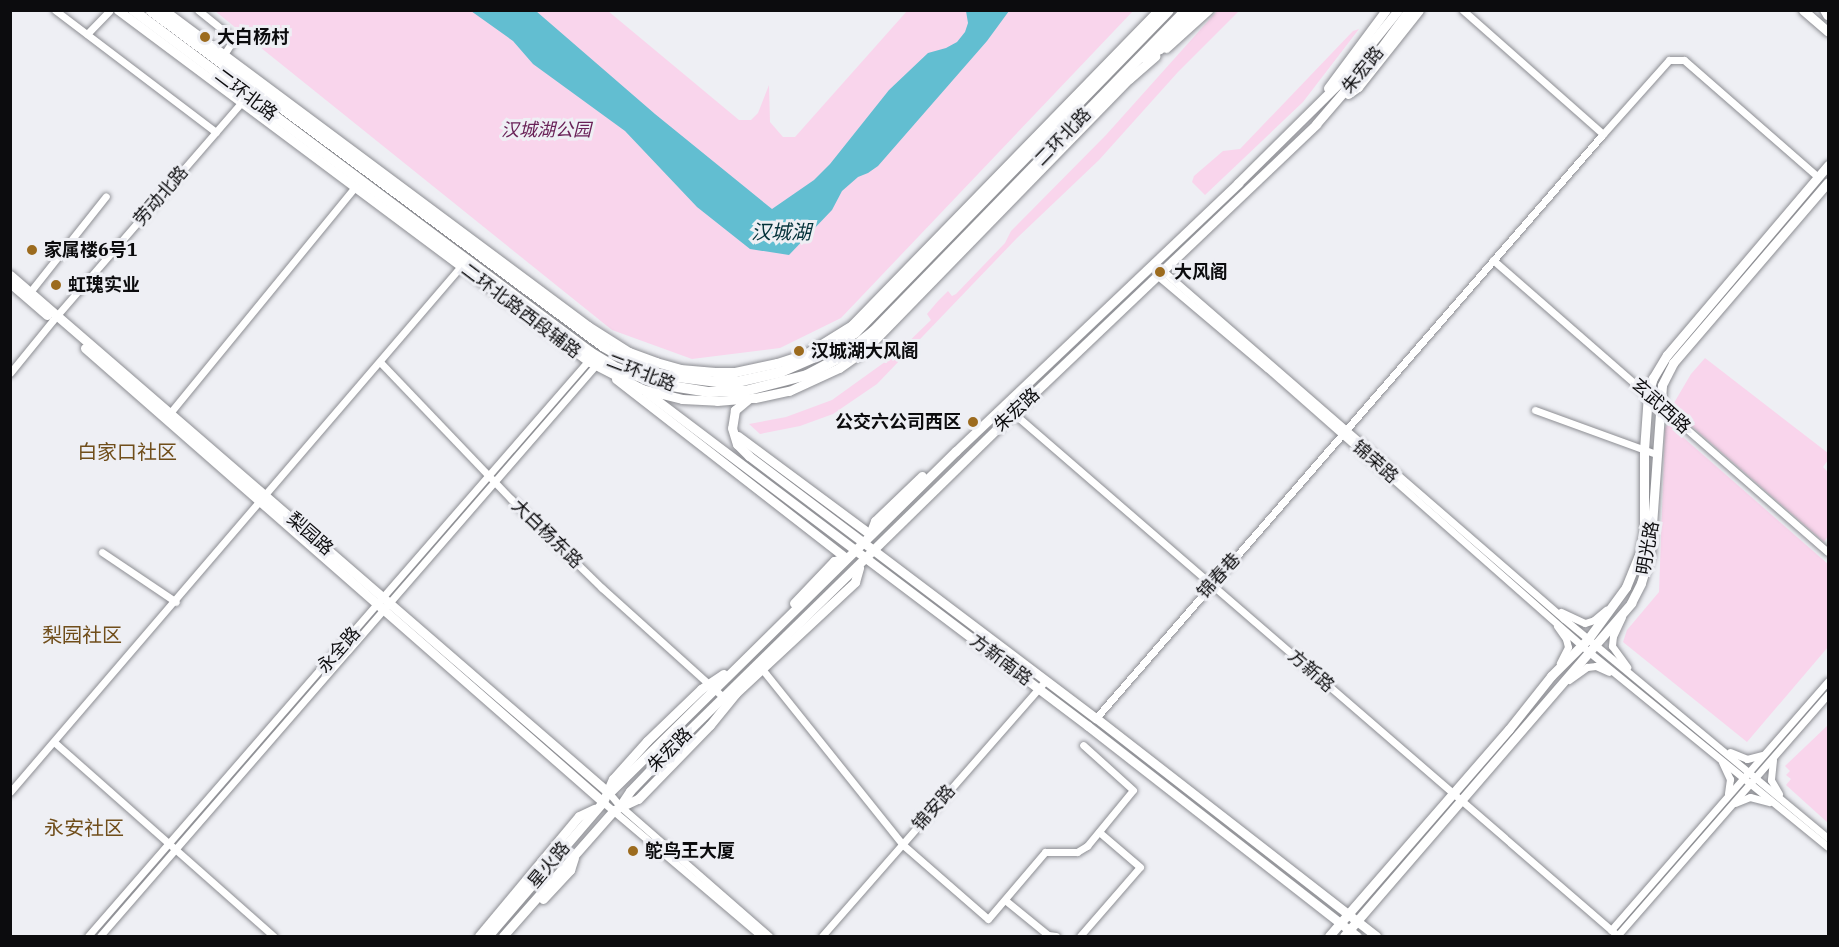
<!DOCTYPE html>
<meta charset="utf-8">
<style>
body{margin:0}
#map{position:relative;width:1839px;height:947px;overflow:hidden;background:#eeeff4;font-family:"IBM Plex Serif","Noto Sans SC",serif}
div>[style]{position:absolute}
.green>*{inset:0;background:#f9d5ec}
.water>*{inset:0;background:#62bed1}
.roads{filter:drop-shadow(0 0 2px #8d8e93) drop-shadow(0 0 2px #8d8e93)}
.minor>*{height:7px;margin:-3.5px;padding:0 3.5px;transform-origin:3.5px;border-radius:3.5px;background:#fff}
.major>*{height:9px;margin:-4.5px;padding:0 4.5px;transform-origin:4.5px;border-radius:4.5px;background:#fff}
.highway>*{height:10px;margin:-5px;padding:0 5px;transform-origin:5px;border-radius:5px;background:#fff}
.dots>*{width:16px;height:16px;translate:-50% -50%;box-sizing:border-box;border:3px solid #eeeff4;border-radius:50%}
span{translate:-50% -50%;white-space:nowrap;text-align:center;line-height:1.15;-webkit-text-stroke:6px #eeeff4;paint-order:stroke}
.poi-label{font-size:18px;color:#0c0c0e;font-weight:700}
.left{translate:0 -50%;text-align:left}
.right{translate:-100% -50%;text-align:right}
.street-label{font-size:18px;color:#0c0c0e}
.park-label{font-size:18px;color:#692157;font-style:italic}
.water-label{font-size:20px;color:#033139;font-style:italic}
.neighbourhood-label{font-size:20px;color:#704e1b}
.frame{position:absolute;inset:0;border:12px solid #0c0c0e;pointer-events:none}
</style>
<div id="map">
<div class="green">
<div style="clip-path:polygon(215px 11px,608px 11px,739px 120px,751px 120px,758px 113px,769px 85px,770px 122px,783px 137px,795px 137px,907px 11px,1133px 11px,841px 318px,780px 348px,692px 359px,612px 330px)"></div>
<div style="clip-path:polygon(1217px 11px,1239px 11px,1178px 72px,1099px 160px,1017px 238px,877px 384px,833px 414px,800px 426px,760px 434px,749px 424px,786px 417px,832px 400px,896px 354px,931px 320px,927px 314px,938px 301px,948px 291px,952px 296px,956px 294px,1005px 243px,1011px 231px,1106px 135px)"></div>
<div style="clip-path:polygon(1359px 29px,1303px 102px,1205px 195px,1192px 182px,1194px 176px,1223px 151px,1240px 149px,1353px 31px)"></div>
<div style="clip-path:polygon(1705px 358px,1828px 453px,1828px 460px,1823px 467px,1828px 472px,1828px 536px,1824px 542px,1671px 408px,1691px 374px)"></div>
<div style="clip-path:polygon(1668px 424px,1828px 564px,1828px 647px,1747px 742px,1623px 642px,1627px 630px,1659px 592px,1665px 428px)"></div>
<div style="clip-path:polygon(1828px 725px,1828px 823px,1786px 785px,1791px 779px,1786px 775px,1790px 771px,1785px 766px)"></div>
</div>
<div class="water">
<div style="clip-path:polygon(471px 11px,536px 11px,655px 114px,772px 209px,814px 180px,830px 164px,889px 90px,928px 53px,946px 48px,957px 42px,965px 32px,968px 23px,966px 11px,1009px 11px,987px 41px,878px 166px,868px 173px,858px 177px,842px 191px,832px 210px,789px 255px,750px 249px,697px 207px,625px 131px,533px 64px,513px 41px)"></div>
</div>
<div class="roads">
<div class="minor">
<div style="left:55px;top:10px;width:202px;rotate:37.2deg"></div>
<div style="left:198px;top:10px;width:46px;rotate:38.9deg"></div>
<div style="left:234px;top:39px;width:20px;rotate:123deg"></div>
<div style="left:87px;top:34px;width:32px;rotate:-46deg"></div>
<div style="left:1603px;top:134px;width:99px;rotate:-48.3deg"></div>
<div style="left:1669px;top:60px;width:15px"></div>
<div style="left:1684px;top:60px;width:178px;rotate:41.1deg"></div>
<div style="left:1493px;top:260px;width:444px;rotate:41.1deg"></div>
<div style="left:1163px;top:271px;width:531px;rotate:40.95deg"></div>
<div style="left:1564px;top:619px;width:343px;rotate:39.7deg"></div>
<div style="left:1158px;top:276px;width:143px;rotate:40.2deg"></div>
<div style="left:1267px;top:368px;width:429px;rotate:41.4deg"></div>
<div style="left:1589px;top:652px;width:308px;rotate:39.2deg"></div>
<div style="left:30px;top:292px;width:122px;rotate:-51.6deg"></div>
<div style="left:380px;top:362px;width:190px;rotate:46.3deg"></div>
<div style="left:511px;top:499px;width:127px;rotate:44.4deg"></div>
<div style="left:602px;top:588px;width:163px;rotate:42deg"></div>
<div style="left:10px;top:373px;width:68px;rotate:-50.9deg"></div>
<div style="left:53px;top:320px;width:289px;rotate:-49.1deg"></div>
<div style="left:1004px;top:405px;width:812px;rotate:40.85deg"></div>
<div style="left:1535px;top:410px;width:129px;rotate:20deg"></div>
<div style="left:170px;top:413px;width:292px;rotate:-50.7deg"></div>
<div style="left:102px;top:552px;width:89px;rotate:34deg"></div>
<div style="left:1561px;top:612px;width:26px;rotate:25deg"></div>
<div style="left:1585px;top:623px;width:9px;rotate:-18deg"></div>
<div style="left:1594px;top:620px;width:16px;rotate:-40deg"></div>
<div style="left:1622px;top:617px;width:21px;rotate:115deg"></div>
<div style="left:1613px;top:636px;width:10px;rotate:96deg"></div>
<div style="left:1612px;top:646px;width:26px;rotate:54deg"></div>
<div style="left:1557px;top:626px;width:16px;rotate:55deg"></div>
<div style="left:1566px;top:639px;width:8px;rotate:76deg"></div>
<div style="left:1568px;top:647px;width:18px;rotate:117deg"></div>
<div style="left:762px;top:669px;width:224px;rotate:51.3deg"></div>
<div style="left:902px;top:844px;width:114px;rotate:41.1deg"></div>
<div style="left:988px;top:919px;width:88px;rotate:-49.6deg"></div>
<div style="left:1045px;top:852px;width:32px"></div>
<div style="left:1077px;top:852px;width:12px;rotate:-31deg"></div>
<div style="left:1087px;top:846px;width:72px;rotate:-50.6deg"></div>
<div style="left:1133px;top:790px;width:67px;rotate:-138deg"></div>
<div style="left:1569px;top:680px;width:22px;rotate:-36deg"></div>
<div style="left:1587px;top:667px;width:9px;rotate:-6deg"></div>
<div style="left:1596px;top:666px;width:14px;rotate:25deg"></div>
<div style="left:1096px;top:718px;width:773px;rotate:-49.04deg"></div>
<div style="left:1603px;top:134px;width:187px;rotate:-138.5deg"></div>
<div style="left:54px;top:742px;width:293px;rotate:41.5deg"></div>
<div style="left:1730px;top:752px;width:18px;rotate:22deg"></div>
<div style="left:1747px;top:759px;width:16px;rotate:-15deg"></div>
<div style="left:1773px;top:760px;width:20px;rotate:96deg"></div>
<div style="left:1771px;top:780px;width:16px;rotate:60deg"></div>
<div style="left:1722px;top:762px;width:19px;rotate:65deg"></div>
<div style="left:1730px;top:779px;width:15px;rotate:98deg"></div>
<div style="left:10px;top:792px;width:693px;rotate:-49.39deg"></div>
<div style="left:609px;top:793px;width:17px;rotate:50deg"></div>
<div style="left:620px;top:806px;width:198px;rotate:41.1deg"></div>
<div style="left:603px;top:802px;width:207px;rotate:40.3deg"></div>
<div style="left:1735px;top:803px;width:16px;rotate:-22deg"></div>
<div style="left:1750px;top:797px;width:20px;rotate:15deg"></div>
<div style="left:1005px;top:900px;width:55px;rotate:39.1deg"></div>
<div style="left:1048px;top:935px;width:8px;rotate:7deg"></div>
<div style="left:1611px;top:930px;width:330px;rotate:-48.9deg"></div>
<div style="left:88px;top:936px;width:762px;rotate:-48.99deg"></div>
<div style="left:100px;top:936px;width:755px;rotate:-49.03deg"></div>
<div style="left:822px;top:936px;width:340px;rotate:-48.8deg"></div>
<div style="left:1080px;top:936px;width:91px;rotate:-49deg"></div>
<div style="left:1140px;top:867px;width:54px;rotate:-139.5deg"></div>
<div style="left:1617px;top:936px;width:321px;rotate:-48.9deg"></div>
</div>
<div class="major">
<div style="left:118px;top:10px;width:587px;rotate:36.75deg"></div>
<div style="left:588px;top:361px;width:61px;rotate:27.4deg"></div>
<div style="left:642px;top:389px;width:41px;rotate:14deg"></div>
<div style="left:682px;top:399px;width:35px;rotate:3deg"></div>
<div style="left:717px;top:401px;width:38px;rotate:-5deg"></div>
<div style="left:755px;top:398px;width:35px;rotate:-12deg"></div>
<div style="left:789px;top:391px;width:55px;rotate:-24.7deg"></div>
<div style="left:839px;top:368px;width:33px;rotate:-35deg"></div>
<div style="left:866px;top:349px;width:377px;rotate:-45.8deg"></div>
<div style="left:1129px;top:79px;width:35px;rotate:-41deg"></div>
<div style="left:164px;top:10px;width:529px;rotate:36.7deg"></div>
<div style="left:588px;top:326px;width:49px;rotate:32.4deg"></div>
<div style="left:629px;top:352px;width:29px;rotate:20deg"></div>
<div style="left:656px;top:362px;width:25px;rotate:16deg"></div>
<div style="left:680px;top:369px;width:35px;rotate:5deg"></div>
<div style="left:715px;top:372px;width:20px"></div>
<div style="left:735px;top:372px;width:43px;rotate:-12.1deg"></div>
<div style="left:777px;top:363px;width:32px;rotate:-18deg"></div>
<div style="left:807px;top:353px;width:53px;rotate:-31.9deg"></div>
<div style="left:852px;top:325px;width:439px;rotate:-45.8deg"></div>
<div style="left:1803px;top:10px;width:33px;rotate:41deg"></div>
<div style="left:1166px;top:48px;width:57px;rotate:-42.1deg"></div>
<div style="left:1328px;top:88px;width:97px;rotate:-53.4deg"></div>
<div style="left:1348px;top:94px;width:12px;rotate:-35deg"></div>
<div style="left:1358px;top:87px;width:98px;rotate:-51.6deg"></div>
<div style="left:10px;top:275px;width:792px;rotate:40.85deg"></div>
<div style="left:10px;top:283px;width:49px;rotate:40.9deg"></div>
<div style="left:85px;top:348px;width:689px;rotate:41.23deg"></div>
<div style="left:616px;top:379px;width:291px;rotate:37.9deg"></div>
<div style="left:646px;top:392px;width:554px;rotate:37.08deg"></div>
<div style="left:1088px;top:726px;width:341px;rotate:38deg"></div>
<div style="left:747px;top:400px;width:16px;rotate:140deg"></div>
<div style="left:735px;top:410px;width:18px;rotate:99deg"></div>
<div style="left:732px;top:428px;width:17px;rotate:73deg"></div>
<div style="left:737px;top:444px;width:17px;rotate:45deg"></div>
<div style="left:749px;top:456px;width:435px;rotate:37.1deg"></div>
<div style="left:1096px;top:718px;width:355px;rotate:37.9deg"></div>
<div style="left:738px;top:436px;width:164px;rotate:36.6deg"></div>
<div style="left:870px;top:534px;width:14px;rotate:-69deg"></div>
<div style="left:875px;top:521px;width:65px;rotate:-43.8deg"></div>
<div style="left:794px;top:603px;width:58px;rotate:-46.4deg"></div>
<div style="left:834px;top:561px;width:12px;rotate:-14deg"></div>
<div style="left:609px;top:793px;width:487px;rotate:-44.6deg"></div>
<div style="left:956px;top:451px;width:389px;rotate:-43.5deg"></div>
<div style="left:1238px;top:183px;width:144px;rotate:-44.7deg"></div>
<div style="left:1340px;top:82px;width:92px;rotate:-51.1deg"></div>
<div style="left:620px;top:806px;width:18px;rotate:-56deg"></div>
<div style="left:630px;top:791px;width:66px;rotate:-46.2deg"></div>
<div style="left:676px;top:743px;width:470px;rotate:-44.4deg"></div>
<div style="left:1012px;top:414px;width:420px;rotate:-43.6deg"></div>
<div style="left:1316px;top:124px;width:95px;rotate:-49.3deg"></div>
<div style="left:1378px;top:52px;width:52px;rotate:-53.6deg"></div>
<div style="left:543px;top:899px;width:40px;rotate:-47deg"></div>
<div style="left:570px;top:870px;width:13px;rotate:-72deg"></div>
<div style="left:479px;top:936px;width:156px;rotate:-50.2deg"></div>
<div style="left:579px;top:816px;width:17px;rotate:-25deg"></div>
<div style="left:488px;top:936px;width:177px;rotate:-49.4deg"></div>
<div style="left:603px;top:802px;width:25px;rotate:-67deg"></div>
<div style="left:613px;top:779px;width:51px;rotate:-48.2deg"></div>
<div style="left:647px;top:741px;width:75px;rotate:-43.9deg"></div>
<div style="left:701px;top:689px;width:27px;rotate:-34deg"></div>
<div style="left:503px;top:936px;width:168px;rotate:-48.6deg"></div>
<div style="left:614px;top:810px;width:26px;rotate:-25deg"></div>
<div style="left:638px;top:799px;width:103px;rotate:-45.8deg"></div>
<div style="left:710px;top:725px;width:41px;rotate:-50.9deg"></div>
<div style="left:736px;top:693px;width:163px;rotate:-43deg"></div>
<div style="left:855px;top:582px;width:15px;rotate:-74deg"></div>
<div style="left:1329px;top:936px;width:274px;rotate:-49deg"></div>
<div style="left:1509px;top:729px;width:68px;rotate:-51.6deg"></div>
<div style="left:1551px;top:676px;width:52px;rotate:-45deg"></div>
<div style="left:1588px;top:639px;width:64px;rotate:-53.8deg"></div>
<div style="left:1626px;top:587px;width:38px;rotate:-68deg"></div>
<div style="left:1640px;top:552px;width:20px;rotate:-79deg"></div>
<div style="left:1644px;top:532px;width:82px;rotate:-90deg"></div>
<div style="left:1644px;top:450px;width:56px;rotate:-85.9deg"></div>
<div style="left:1648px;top:394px;width:17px;rotate:-73deg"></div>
<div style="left:1653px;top:378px;width:27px;rotate:-59deg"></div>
<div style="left:1667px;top:355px;width:249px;rotate:-49.7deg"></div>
<div style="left:1344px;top:936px;width:440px;rotate:-49.2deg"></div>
<div style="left:1631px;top:603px;width:22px;rotate:-63deg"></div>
<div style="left:1641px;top:583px;width:31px;rotate:-73deg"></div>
<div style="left:1650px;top:553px;width:168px;rotate:-85.9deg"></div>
<div style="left:1662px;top:385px;width:25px;rotate:-63deg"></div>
<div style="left:1673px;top:363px;width:238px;rotate:-49.4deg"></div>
</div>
<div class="highway">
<div style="left:133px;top:10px;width:571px;rotate:36.81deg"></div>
<div style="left:590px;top:352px;width:31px;rotate:31deg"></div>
<div style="left:617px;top:368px;width:45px;rotate:20.9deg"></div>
<div style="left:659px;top:384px;width:51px;rotate:9.1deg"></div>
<div style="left:709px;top:392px;width:36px;rotate:-2deg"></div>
<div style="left:745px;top:391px;width:64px;rotate:-14.5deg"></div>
<div style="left:807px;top:375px;width:38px;rotate:-28deg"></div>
<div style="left:841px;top:357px;width:42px;rotate:-38.2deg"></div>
<div style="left:874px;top:331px;width:448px;rotate:-45.8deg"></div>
<div style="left:150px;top:10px;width:565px;rotate:36.59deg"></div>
<div style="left:604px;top:347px;width:22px;rotate:30deg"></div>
<div style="left:623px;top:358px;width:43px;rotate:23.6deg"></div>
<div style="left:662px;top:375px;width:56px;rotate:7.1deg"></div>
<div style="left:718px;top:382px;width:19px"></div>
<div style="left:737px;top:382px;width:45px;rotate:-12.8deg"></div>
<div style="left:781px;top:372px;width:52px;rotate:-23.6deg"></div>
<div style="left:829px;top:351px;width:32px;rotate:-35deg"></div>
<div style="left:855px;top:333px;width:450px;rotate:-45.8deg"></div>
<div style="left:1825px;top:10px;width:6px;rotate:59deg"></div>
<div style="left:1145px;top:58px;width:17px;rotate:-31deg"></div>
<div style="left:1160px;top:49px;width:54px;rotate:-46.5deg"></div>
</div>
</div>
<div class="dots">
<div style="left:205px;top:37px;background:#9c6b1e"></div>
<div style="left:32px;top:250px;background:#9c6b1e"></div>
<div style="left:1160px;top:272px;background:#9c6b1e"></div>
<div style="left:56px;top:285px;background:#9c6b1e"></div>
<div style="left:799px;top:351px;background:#9c6b1e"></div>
<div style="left:973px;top:422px;background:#9c6b1e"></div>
<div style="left:633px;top:851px;background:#9c6b1e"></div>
</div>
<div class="poi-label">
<span class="left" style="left:217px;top:37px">大白杨村</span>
<span class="left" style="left:44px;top:250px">家属楼6号1</span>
<span class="left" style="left:1174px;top:272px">大风阁</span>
<span class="left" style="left:68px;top:285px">虹瑰实业</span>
<span class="left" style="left:811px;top:351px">汉城湖大风阁</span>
<span class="right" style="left:961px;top:422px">公交六公司西区</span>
<span class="left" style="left:645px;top:851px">鸵鸟王大厦</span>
</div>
<div class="street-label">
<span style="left:1363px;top:70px;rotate:-51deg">朱宏路</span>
<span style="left:246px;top:95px;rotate:37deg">二环北路</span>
<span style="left:1063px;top:137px;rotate:-46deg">二环北路</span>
<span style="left:161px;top:196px;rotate:-49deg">劳动北路</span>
<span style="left:521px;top:311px;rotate:37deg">二环北路西段辅路</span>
<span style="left:641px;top:373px;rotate:21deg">二环北路</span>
<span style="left:1661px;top:406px;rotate:42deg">玄武西路</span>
<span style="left:1017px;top:410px;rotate:-43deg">朱宏路</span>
<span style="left:1375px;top:462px;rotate:41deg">锦荣路</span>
<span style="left:310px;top:534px;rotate:41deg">梨园路</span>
<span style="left:547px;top:534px;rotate:44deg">大白杨东路</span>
<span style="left:1648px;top:548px;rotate:-80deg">明光路</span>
<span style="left:1219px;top:576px;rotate:-48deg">锦春巷</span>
<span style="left:339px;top:650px;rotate:-49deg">永全路</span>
<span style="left:1001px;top:660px;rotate:37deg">方新南路</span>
<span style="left:1311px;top:671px;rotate:41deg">方新路</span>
<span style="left:670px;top:750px;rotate:-45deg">朱宏路</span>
<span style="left:934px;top:808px;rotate:-49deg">锦安路</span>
<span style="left:549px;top:865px;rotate:-50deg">星火路</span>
</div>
<div class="park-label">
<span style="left:546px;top:130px">汉城湖公园</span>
</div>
<div class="water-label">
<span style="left:781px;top:231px">汉城湖</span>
</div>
<div class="neighbourhood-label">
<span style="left:127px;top:451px">白家口社区</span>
<span style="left:82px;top:634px">梨园社区</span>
<span style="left:84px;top:827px">永安社区</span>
</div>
<div class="frame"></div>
</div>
